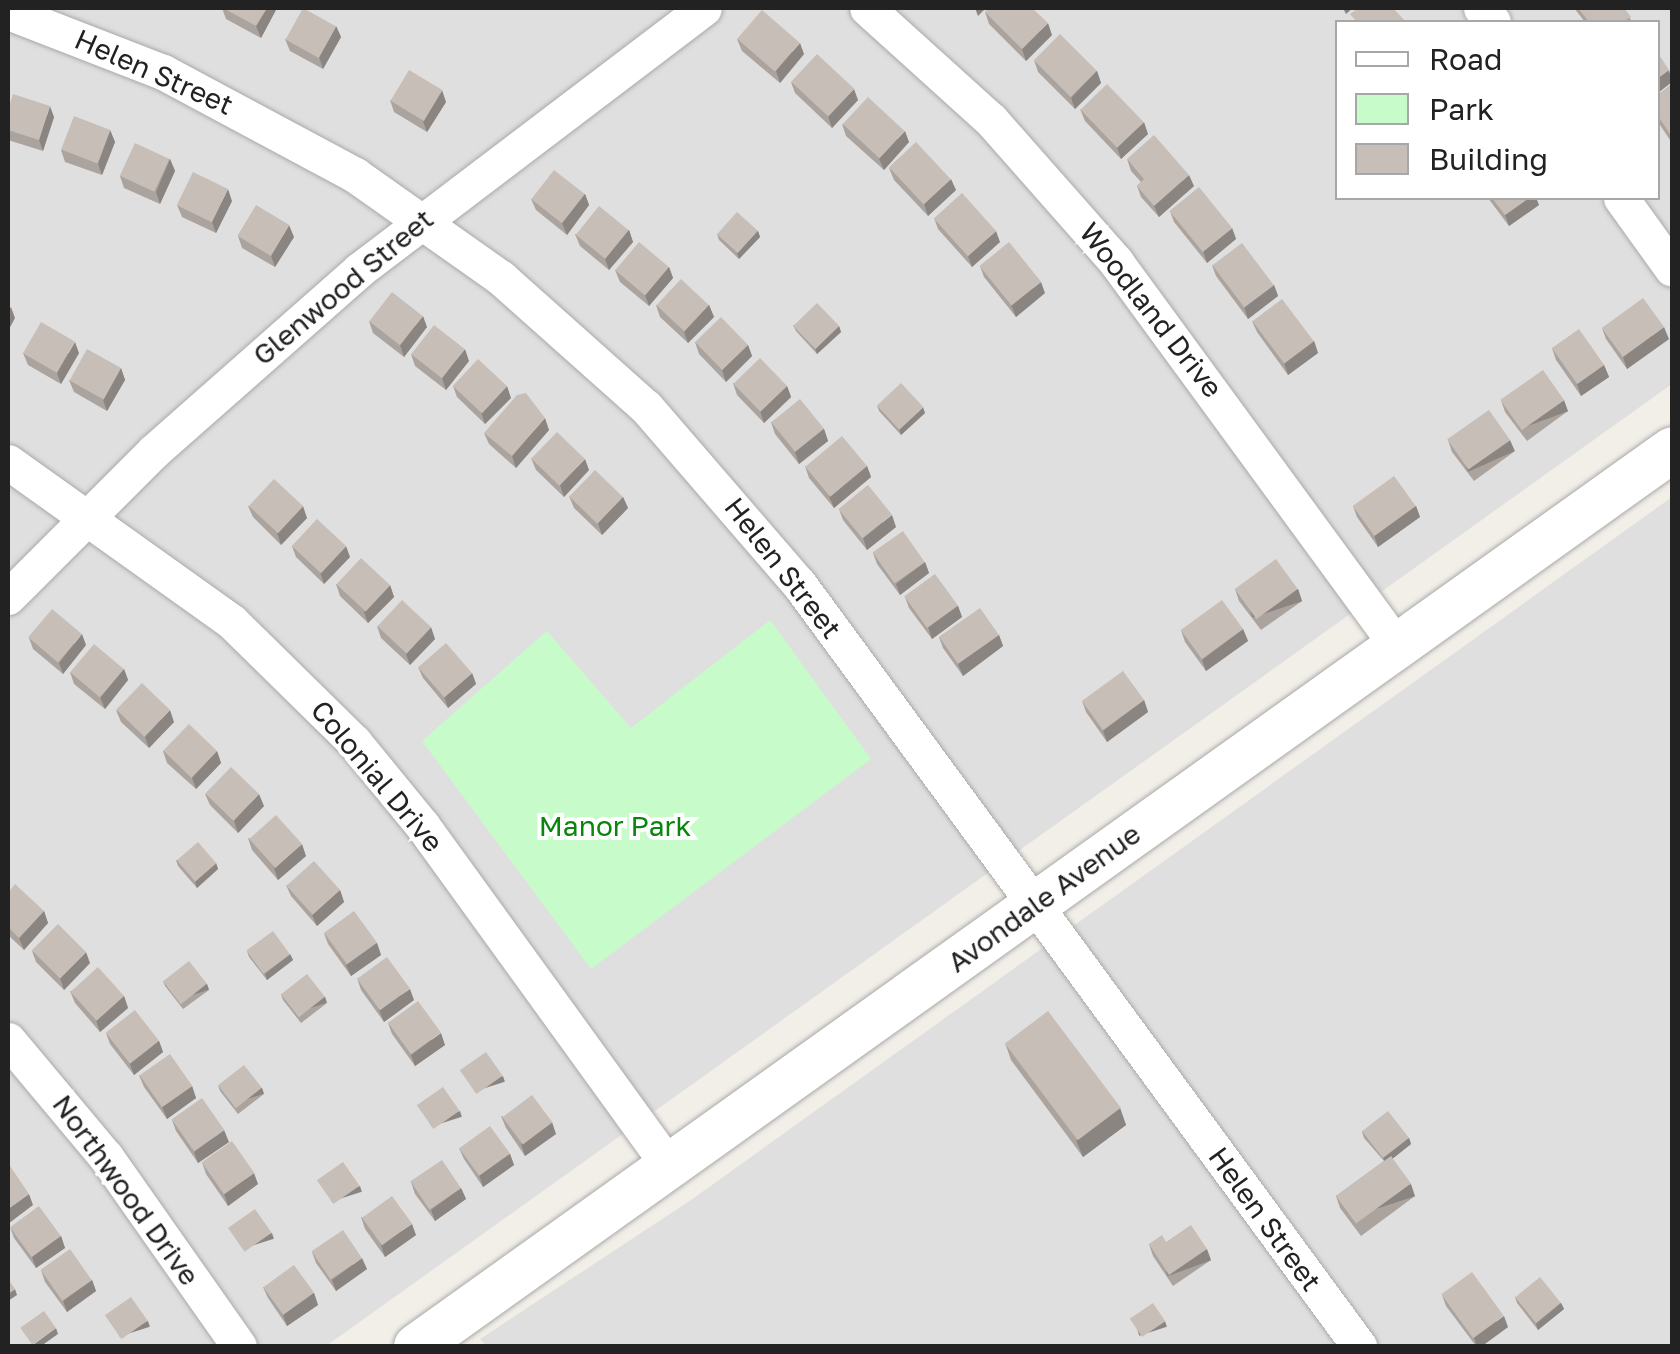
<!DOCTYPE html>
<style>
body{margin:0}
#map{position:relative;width:1680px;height:1354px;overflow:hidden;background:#f2efe9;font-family:"Golos Text",sans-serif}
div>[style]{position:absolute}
.residential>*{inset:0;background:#e0dfdf}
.park>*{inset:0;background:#c7fbc9}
.roads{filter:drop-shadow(0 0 2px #a9a9a9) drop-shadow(0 0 2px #a9a9a9)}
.minor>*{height:35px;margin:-17.5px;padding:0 17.5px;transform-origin:17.5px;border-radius:17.5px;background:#fff}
.tertiary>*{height:45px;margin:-22.5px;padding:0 22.5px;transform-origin:22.5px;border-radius:22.5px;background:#fff}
.wall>*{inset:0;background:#aba39e}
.shaded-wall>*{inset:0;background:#8b8581;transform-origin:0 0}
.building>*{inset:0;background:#c7beb8;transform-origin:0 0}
span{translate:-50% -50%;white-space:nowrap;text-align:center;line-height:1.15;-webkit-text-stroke:8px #fff;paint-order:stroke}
.street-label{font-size:28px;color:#222}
.park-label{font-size:28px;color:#0a860e}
.frame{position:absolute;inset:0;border:10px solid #222;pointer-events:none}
.legend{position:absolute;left:1335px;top:20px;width:325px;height:180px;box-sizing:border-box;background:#fff;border:2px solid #a7a7a7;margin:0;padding:12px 18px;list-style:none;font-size:30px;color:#222}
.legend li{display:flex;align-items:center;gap:20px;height:50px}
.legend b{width:50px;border:2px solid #a7a7a7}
</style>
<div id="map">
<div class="residential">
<div style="clip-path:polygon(evenodd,8px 8px,1672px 8px,1672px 384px,326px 1346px,8px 1346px,8px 8px,1338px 22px,1658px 22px,1658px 198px,1338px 198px,1338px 22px)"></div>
<div style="clip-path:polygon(1672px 497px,1672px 1346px,486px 1346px,480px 1339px,691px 1200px)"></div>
</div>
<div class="park">
<div style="clip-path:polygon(770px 620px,871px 759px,591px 969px,422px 741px,547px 631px,631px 728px)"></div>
</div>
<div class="roads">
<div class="minor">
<div style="left:867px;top:8px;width:167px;rotate:42.1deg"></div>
<div style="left:991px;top:120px;width:189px;rotate:48.6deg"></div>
<div style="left:1116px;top:262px;width:476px;rotate:53.8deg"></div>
<div style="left:1481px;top:8px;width:18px;rotate:49deg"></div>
<div style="left:8px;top:12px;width:166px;rotate:21.2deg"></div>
<div style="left:163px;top:72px;width:218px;rotate:28.2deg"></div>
<div style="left:355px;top:175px;width:179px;rotate:35.2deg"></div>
<div style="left:501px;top:278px;width:194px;rotate:41.7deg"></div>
<div style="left:646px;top:407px;width:234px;rotate:49.2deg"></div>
<div style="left:799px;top:584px;width:946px;rotate:53.69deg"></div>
<div style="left:1621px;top:198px;width:87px;rotate:54.3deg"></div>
<div style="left:8px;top:462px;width:275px;rotate:35.5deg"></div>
<div style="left:232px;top:622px;width:171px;rotate:44.5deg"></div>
<div style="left:354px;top:742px;width:107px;rotate:50.7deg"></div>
<div style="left:422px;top:825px;width:421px;rotate:54.1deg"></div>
<div style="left:8px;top:597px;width:206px;rotate:-45deg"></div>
<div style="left:154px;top:451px;width:273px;rotate:-41.4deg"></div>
<div style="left:359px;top:270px;width:433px;rotate:-37.2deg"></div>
<div style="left:8px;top:1040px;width:153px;rotate:50.1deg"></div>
<div style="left:106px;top:1157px;width:231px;rotate:54.9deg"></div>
</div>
<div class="tertiary">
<div style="left:416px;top:1346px;width:1543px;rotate:-35.53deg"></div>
</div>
</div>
<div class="wall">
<div style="clip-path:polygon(222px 8px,277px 8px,261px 38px,226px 19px)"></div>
<div style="clip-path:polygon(1574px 8px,1624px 8px,1632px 22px,1585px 22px)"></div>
<div style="clip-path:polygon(985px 12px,1052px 35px,1026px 61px,989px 24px)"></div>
<div style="clip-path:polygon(336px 26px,341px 37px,323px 69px,290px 51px,285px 39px)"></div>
<div style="clip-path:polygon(737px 39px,804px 54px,780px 83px,742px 51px)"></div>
<div style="clip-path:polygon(1034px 60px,1097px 71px,1101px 83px,1075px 109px,1038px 72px)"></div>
<div style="clip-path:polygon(791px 82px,858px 100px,832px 128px,795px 93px)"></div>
<div style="clip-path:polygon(1672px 84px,1672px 143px,1658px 122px,1658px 95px)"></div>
<div style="clip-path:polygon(390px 100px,446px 102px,427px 132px,394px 112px)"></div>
<div style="clip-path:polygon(1080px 109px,1148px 134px,1121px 159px,1085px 121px)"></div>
<div style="clip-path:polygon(8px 110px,54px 117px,43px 151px,8px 140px)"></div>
<div style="clip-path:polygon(842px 124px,909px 142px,884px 170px,846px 136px)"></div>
<div style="clip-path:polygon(110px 130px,115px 142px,102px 175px,65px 162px,61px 150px)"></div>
<div style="clip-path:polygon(170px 159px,175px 171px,160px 204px,124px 188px,120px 176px)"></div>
<div style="clip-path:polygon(1127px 159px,1194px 186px,1159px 217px,1141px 197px,1137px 186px,1141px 182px,1131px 171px)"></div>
<div style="clip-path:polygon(889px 168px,956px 190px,928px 216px,894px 180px)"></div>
<div style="clip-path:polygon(585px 194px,589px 205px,567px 235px,536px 210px,531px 199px)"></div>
<div style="clip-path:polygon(1488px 198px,1536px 198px,1539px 205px,1509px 226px)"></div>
<div style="clip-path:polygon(232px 201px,216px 233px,182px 217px,177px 205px)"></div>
<div style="clip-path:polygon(1170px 211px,1232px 228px,1236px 239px,1207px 263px,1174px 222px)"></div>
<div style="clip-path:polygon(934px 218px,1000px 242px,972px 267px,938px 229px)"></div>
<div style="clip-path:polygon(629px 230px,633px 242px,609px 270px,580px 246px,575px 234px)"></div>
<div style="clip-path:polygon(758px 231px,760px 237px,739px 259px,719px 240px,717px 234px)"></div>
<div style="clip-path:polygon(238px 236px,294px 237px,275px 267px,242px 248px)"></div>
<div style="clip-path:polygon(1212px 265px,1274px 285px,1278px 296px,1248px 319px,1216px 276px)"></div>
<div style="clip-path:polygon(980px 266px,1045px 293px,1016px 317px,984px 277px)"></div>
<div style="clip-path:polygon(669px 267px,673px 278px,649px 306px,620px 282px,615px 270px)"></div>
<div style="clip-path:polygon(656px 305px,709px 305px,714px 317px,688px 343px,660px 317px)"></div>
<div style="clip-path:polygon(369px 321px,427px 327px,404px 357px,373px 333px)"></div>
<div style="clip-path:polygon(1252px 321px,1314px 341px,1318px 353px,1288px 375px,1257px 332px)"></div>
<div style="clip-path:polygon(793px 325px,839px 326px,841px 332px,817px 354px,796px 331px)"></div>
<div style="clip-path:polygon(1602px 328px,1669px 339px,1627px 369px,1606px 339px)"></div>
<div style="clip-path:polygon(695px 342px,748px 345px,752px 356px,726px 382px,699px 354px)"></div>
<div style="clip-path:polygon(1552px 348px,1604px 365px,1609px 377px,1581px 396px,1556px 360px)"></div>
<div style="clip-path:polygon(23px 353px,79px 353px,61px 384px,28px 365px)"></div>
<div style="clip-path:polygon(411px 354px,469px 361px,446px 390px,415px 366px)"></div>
<div style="clip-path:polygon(121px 368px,125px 380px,107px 411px,74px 392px,69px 380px)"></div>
<div style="clip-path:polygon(733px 383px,787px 386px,791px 397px,764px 423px,737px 395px)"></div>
<div style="clip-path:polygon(453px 386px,511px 398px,485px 424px,457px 397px)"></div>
<div style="clip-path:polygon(1501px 400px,1568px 411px,1527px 441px,1505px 412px)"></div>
<div style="clip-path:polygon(877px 405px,925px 413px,901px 435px,879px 411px)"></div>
<div style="clip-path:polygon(771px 422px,824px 429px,828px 441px,799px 464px,775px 434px)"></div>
<div style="clip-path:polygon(549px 430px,516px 468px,489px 444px,484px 433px)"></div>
<div style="clip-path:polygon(1448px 440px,1515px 451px,1474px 481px,1452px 452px)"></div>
<div style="clip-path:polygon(531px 458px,589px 470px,564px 497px,536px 470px)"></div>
<div style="clip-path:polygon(805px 466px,867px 466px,871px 477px,834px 508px,809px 478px)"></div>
<div style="clip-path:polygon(569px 496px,623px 497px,628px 508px,602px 535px,574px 508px)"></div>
<div style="clip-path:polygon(248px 506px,307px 518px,281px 545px,253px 517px)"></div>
<div style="clip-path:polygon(1353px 506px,1416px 506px,1420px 517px,1378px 547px,1357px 517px)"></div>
<div style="clip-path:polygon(839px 509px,896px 527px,867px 550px,843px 520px)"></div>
<div style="clip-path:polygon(292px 546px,350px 557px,324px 584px,296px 557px)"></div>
<div style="clip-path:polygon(873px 553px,925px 562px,929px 573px,900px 595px,877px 564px)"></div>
<div style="clip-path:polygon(336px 584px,390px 585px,394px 597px,368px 623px,340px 596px)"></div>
<div style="clip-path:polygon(1235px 589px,1298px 589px,1302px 601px,1261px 630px,1239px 601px)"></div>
<div style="clip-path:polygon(905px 597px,958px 606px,962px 617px,932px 639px,909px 608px)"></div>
<div style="clip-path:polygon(377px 626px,435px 639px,410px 665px,381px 638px)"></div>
<div style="clip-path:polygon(1243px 629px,1248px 641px,1206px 671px,1185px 642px,1181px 630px)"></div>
<div style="clip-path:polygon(999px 635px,1003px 646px,963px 676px,943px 648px,939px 637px)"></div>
<div style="clip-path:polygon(29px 638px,86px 645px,63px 674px,33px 649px)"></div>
<div style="clip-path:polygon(418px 667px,472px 673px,476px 684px,448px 708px,423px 678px)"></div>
<div style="clip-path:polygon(124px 669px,128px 680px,105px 709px,74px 684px,70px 672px)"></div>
<div style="clip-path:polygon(1144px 700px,1148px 712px,1107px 742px,1086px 712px,1082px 701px)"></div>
<div style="clip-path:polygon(116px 710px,174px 722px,149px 748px,121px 722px)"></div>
<div style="clip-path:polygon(163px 751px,217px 751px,221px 763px,196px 789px,167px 763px)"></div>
<div style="clip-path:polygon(205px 794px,264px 806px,238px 833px,210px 805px)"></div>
<div style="clip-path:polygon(248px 838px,306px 856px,278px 880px,252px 850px)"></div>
<div style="clip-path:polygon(176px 860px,216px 863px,218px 869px,197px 888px,178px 866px)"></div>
<div style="clip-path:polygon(286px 885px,340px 890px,344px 902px,317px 926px,291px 896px)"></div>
<div style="clip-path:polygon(8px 893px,44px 911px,48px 923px,24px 950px,8px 935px)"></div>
<div style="clip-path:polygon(324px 933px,377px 943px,381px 955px,351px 976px,328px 944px)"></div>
<div style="clip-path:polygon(32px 951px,90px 963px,64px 990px,36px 962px)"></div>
<div style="clip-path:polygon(247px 951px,290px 954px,293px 960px,267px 980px,249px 957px)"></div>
<div style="clip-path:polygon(357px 978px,414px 1000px,384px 1022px,361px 990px)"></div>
<div style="clip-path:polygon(163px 981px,207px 984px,209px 990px,183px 1009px,165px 986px)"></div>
<div style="clip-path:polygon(70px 991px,124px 996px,128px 1008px,100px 1032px,75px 1003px)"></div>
<div style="clip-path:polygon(281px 994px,325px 997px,327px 1003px,301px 1023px,283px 1000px)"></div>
<div style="clip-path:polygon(388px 1023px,445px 1045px,415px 1066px,392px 1034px)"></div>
<div style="clip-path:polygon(106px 1033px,159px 1041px,163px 1052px,134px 1075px,110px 1044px)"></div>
<div style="clip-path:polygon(1005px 1043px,1120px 1108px,1126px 1125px,1083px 1157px,1011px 1060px)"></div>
<div style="clip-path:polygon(139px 1075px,192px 1086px,196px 1098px,167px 1119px,144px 1087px)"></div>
<div style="clip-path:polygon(218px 1085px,262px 1088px,264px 1094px,238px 1114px,220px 1091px)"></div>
<div style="clip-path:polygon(501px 1116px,556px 1134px,525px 1156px,506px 1128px)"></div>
<div style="clip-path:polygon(172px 1120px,229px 1142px,198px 1163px,176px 1131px)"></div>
<div style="clip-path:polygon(1362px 1132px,1409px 1138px,1411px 1144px,1392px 1159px,1415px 1196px,1361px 1236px,1340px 1208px,1336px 1196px,1384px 1161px,1364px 1138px)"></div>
<div style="clip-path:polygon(459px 1148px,510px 1154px,514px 1165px,483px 1187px,464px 1159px)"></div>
<div style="clip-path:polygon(202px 1162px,258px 1184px,228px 1206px,206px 1174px)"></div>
<div style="clip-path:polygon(411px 1182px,461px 1188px,466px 1199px,435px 1221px,415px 1194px)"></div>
<div style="clip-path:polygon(361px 1217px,416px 1235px,385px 1257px,365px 1229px)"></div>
<div style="clip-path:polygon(10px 1227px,61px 1236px,65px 1248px,36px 1268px,14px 1238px)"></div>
<div style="clip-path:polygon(1166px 1242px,1211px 1260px,1173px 1286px,1153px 1256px,1149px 1244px)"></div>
<div style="clip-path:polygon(312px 1252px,367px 1269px,336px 1291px,316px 1263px)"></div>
<div style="clip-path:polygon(41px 1270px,92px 1280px,96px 1291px,67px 1312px,45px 1282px)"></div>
<div style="clip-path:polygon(263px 1287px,314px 1293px,318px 1305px,287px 1326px,268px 1298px)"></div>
<div style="clip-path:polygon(1442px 1295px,1508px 1327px,1482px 1346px,1476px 1346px,1446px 1306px)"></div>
<div style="clip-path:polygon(1515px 1297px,1561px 1303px,1564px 1309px,1538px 1330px,1517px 1303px)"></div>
</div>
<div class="shaded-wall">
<div style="clip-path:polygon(267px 8px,277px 8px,261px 38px,256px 26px)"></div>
<div style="clip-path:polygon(975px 8px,986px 8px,978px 16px)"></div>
<div style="clip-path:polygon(1343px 8px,1353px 8px,1346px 14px)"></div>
<div style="clip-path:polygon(1048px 23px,1052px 35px,1026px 61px,1022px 49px)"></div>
<div style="clip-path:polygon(336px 26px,341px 37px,323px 69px,319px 57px)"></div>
<div style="clip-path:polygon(800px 43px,804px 54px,780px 83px,776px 71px)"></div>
<div style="clip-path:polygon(1669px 70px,1672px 82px,1658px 93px,1658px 78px)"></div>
<div style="clip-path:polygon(1097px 71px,1101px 83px,1075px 109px,1071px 98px)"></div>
<div style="clip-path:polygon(854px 89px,858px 100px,832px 128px,828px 116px)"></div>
<div style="clip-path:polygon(442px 90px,446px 102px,427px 132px,423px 121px)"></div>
<div style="clip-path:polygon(50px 106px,54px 117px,43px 151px,39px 140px)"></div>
<div style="clip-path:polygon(1144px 122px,1148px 134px,1121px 159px,1117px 147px)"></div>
<div style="clip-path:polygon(110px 130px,115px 142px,102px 175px,98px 164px)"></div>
<div style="clip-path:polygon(905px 131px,909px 142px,884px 170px,879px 159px)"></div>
<div style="clip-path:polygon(170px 159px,175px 171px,160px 204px,156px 192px)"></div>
<div style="clip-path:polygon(1189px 175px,1194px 186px,1159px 217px,1154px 206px)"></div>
<div style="clip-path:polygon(951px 179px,956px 190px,928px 216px,924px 204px)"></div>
<div style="clip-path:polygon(228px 189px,232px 201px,216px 233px,212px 222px)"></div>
<div style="clip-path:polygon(585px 194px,589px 205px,567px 235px,562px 223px)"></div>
<div style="clip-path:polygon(1529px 198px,1536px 198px,1539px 205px,1509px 226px,1505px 215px)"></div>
<div style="clip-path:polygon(289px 225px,294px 237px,275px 267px,271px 256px)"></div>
<div style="clip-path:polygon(1232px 228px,1236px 239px,1207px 263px,1203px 251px)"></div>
<div style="clip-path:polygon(629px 230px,633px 242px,609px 270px,605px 259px)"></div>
<div style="clip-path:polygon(758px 231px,760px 237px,739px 259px,737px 253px)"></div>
<div style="clip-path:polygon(996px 231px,1000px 242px,972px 267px,968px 256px)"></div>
<div style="clip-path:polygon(669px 267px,673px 278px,649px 306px,645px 295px)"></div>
<div style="clip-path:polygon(1041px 282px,1045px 293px,1016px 317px,1011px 305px)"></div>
<div style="clip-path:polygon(1274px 285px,1278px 296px,1248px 319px,1244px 307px)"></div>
<div style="clip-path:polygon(709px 305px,714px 317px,688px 343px,684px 332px)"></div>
<div style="clip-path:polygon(11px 307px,15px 318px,8px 331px,8px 312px)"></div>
<div style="clip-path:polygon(423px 316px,427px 327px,404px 357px,400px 345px)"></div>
<div style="clip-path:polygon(839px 326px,841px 332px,817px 354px,815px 348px)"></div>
<div style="clip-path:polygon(1664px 327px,1669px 339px,1627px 369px,1623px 357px)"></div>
<div style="clip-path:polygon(1314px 341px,1318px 353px,1288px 375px,1284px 363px)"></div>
<div style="clip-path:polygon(75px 342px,79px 353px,61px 384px,57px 373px)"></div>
<div style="clip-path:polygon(748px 345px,752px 356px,726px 382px,722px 370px)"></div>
<div style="clip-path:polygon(465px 349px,469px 361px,446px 390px,442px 378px)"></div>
<div style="clip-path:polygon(1604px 365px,1609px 377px,1581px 396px,1577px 384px)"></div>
<div style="clip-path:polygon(121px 368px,125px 380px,107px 411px,103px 400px)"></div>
<div style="clip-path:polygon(507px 386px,511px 398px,485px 424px,481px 412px)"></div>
<div style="clip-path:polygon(787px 386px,791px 397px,764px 423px,760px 411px)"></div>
<div style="left:1564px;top:400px;width:12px;height:51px;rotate:70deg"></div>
<div style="clip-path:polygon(923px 407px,925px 413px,901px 435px,899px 429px)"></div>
<div style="clip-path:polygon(545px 418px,549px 430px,516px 468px,512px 456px)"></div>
<div style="clip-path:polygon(824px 429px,828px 441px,799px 464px,795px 452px)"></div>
<div style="left:1510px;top:440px;width:12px;height:51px;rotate:66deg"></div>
<div style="clip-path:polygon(585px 459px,589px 470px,564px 497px,560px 485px)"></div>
<div style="clip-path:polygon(867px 466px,871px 477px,834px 508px,829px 496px)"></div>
<div style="clip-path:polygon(623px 497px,628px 508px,602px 535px,598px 523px)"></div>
<div style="clip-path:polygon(303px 506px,307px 518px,281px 545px,277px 533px)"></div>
<div style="clip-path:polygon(1416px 506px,1420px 517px,1378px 547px,1374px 535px)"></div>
<div style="clip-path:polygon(892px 515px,896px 527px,867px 550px,863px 538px)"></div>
<div style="clip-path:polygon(346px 546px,350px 557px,324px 584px,320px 572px)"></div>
<div style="clip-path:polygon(925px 562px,929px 573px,900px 595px,896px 584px)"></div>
<div style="clip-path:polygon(390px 585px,394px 597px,368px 623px,364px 612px)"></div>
<div style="left:1298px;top:589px;width:13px;height:52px;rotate:72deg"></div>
<div style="clip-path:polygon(958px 606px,962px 617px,932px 639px,928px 627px)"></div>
<div style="clip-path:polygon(431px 627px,435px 639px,410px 665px,406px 654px)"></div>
<div style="clip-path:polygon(1243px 629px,1248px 641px,1206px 671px,1202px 660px)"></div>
<div style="clip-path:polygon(82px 634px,86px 645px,63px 674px,59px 663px)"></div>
<div style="clip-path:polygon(999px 635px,1003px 646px,963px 676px,958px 664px)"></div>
<div style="clip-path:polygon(124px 669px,128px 680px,105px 709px,100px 697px)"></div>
<div style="clip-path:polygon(472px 673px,476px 684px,448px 708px,444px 696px)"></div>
<div style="clip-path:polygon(1144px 700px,1148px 712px,1107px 742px,1103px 731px)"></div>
<div style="clip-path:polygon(170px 710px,174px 722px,149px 748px,145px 737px)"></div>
<div style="clip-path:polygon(217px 751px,221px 763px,196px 789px,192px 778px)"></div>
<div style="clip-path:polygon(259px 794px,264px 806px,238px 833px,234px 821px)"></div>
<div style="clip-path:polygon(302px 844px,306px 856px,278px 880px,274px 868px)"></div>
<div style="clip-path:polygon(216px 863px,218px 869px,197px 888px,195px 882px)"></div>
<div style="clip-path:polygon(340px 890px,344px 902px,317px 926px,312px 915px)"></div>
<div style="clip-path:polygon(44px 911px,48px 923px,24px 950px,19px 938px)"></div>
<div style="clip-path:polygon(377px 943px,381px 955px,351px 976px,346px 965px)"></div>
<div style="clip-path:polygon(86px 952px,90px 963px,64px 990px,60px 978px)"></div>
<div style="clip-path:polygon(290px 954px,293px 960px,267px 980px,265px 974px)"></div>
<div style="left:207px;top:984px;width:6px;height:32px;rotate:72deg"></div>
<div style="clip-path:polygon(410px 989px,414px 1000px,384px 1022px,379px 1010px)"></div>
<div style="clip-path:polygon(124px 996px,128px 1008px,100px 1032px,96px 1020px)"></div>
<div style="left:325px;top:997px;width:6px;height:33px;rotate:72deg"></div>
<div style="clip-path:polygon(441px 1033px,445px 1045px,415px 1066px,411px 1055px)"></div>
<div style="clip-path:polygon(159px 1041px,163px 1052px,134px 1075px,130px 1064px)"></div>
<div style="left:503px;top:1076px;width:6px;height:32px;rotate:72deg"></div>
<div style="clip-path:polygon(192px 1086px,196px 1098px,167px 1119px,162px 1107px)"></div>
<div style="left:262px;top:1088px;width:6px;height:33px;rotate:72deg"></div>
<div style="clip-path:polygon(1120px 1108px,1126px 1125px,1083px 1157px,1076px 1140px)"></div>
<div style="left:460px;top:1111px;width:6px;height:32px;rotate:72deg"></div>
<div style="clip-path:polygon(552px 1122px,556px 1134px,525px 1156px,521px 1144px)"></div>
<div style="clip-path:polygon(224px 1130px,229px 1142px,198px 1163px,194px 1152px)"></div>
<div style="clip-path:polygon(1409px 1138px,1411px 1144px,1386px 1164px,1383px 1158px)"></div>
<div style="clip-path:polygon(510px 1154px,514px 1165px,483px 1187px,479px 1175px)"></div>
<div style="clip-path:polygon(254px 1173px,258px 1184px,228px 1206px,224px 1194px)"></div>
<div style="left:1411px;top:1184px;width:13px;height:67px;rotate:72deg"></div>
<div style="left:360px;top:1186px;width:6px;height:32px;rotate:72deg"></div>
<div style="clip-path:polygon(461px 1188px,466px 1199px,435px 1221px,431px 1210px)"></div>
<div style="clip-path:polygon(29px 1194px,33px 1205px,8px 1224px,8px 1209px)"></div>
<div style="clip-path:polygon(412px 1224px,416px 1235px,385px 1257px,381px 1245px)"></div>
<div style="left:272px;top:1233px;width:6px;height:32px;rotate:72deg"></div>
<div style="clip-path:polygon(61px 1236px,65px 1248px,36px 1268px,32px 1257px)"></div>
<div style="left:1207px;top:1249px;width:12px;height:46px;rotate:70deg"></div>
<div style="clip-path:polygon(362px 1258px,367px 1269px,336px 1291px,332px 1280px)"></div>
<div style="clip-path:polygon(92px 1280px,96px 1291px,67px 1312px,63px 1301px)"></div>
<div style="clip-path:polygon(15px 1289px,17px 1295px,8px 1301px,8px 1294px)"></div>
<div style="clip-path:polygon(314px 1293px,318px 1305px,287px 1326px,283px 1315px)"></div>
<div style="clip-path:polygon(1561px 1303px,1564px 1309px,1538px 1330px,1536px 1324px)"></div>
<div style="clip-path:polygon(1504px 1316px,1508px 1327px,1482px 1346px,1477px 1346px,1474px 1338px)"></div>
<div style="left:148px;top:1321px;width:6px;height:32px;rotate:72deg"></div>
<div style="left:1165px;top:1321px;width:6px;height:29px;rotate:72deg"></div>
<div style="clip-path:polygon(56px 1328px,58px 1334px,41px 1346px,34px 1346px,33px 1345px)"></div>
</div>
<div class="building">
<div style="clip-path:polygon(223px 8px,267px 8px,256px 26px)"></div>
<div style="left:303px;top:8px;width:38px;height:36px;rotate:29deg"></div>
<div style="clip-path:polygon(989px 8px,1032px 8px,1048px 23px,1022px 49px,985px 12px)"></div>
<div style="clip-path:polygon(1358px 8px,1393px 8px,1406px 22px,1357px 22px,1350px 14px)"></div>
<div style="clip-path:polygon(1578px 8px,1624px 8px,1631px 17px,1623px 22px,1589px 22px)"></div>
<div style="left:762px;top:10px;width:50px;height:38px;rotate:41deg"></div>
<div style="left:1060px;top:34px;width:52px;height:37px;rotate:45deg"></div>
<div style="clip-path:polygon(1658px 53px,1669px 70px,1658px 78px)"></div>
<div style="left:817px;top:54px;width:51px;height:38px;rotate:43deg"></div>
<div style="left:409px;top:70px;width:39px;height:36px;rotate:31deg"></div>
<div style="left:1107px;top:84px;width:53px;height:37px;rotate:46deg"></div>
<div style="clip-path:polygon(1672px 84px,1672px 137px,1658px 116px,1658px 95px)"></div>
<div style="clip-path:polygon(13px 94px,50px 106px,39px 140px,8px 130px,8px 110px)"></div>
<div style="left:868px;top:97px;width:50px;height:37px;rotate:43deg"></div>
<div style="left:74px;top:116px;width:39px;height:36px;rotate:21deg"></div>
<div style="clip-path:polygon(1154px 135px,1189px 175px,1154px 206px,1137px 186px,1144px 179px,1127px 159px)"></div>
<div style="left:916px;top:142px;width:51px;height:37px;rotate:47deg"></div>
<div style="left:135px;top:143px;width:38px;height:36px;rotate:25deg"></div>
<div style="left:554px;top:170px;width:39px;height:37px;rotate:38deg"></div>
<div style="left:193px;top:172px;width:39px;height:37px;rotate:26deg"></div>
<div style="left:1199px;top:187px;width:53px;height:38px;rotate:51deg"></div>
<div style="left:962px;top:193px;width:51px;height:38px;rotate:48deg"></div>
<div style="clip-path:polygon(1492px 198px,1529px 198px,1505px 215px)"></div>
<div style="left:256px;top:205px;width:39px;height:36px;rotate:31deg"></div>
<div style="left:599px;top:206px;width:38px;height:37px;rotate:39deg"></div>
<div style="left:737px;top:212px;width:28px;height:30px;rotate:42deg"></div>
<div style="left:639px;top:242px;width:39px;height:37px;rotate:40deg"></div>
<div style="left:1009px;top:242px;width:51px;height:38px;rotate:51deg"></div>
<div style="left:1242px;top:243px;width:53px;height:37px;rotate:53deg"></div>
<div style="left:681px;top:279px;width:38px;height:36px;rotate:43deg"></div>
<div style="left:392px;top:292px;width:39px;height:37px;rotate:38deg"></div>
<div style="left:1643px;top:298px;width:36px;height:51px;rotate:54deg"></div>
<div style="left:1282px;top:299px;width:53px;height:37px;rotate:53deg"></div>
<div style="left:817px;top:303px;width:32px;height:33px;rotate:46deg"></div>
<div style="left:721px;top:317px;width:39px;height:36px;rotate:46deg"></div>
<div style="left:41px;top:322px;width:39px;height:36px;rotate:30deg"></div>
<div style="left:434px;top:325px;width:39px;height:37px;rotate:38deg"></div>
<div style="left:1579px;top:329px;width:44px;height:33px;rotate:55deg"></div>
<div style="left:87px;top:349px;width:39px;height:36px;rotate:29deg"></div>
<div style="left:760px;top:358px;width:39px;height:37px;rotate:46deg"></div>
<div style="left:478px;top:359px;width:40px;height:37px;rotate:43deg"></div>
<div style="left:1543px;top:370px;width:37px;height:52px;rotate:55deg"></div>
<div style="left:901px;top:383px;width:33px;height:33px;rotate:47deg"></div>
<div style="clip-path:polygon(526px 393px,545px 418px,512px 456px,484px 433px,517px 395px)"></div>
<div style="left:800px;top:399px;width:38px;height:37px;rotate:51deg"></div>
<div style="left:1489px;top:410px;width:37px;height:51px;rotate:55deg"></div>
<div style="left:557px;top:432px;width:39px;height:37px;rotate:44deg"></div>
<div style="left:842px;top:436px;width:39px;height:48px;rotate:50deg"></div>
<div style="left:595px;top:470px;width:39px;height:37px;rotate:44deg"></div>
<div style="left:1394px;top:476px;width:37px;height:51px;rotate:54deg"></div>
<div style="left:274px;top:479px;width:40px;height:37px;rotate:43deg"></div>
<div style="left:868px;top:485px;width:38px;height:38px;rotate:51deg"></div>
<div style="left:317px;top:519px;width:40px;height:37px;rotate:43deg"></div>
<div style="left:903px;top:531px;width:38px;height:37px;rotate:55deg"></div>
<div style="left:361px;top:558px;width:40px;height:36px;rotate:43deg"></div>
<div style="left:1276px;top:559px;width:37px;height:51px;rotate:54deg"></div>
<div style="left:935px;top:574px;width:39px;height:38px;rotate:54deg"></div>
<div style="left:402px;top:600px;width:40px;height:36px;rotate:43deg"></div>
<div style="left:1222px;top:600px;width:36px;height:51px;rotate:54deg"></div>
<div style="left:980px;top:608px;width:33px;height:50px;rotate:55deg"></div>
<div style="left:52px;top:609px;width:39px;height:37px;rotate:40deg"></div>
<div style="left:446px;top:643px;width:40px;height:37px;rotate:49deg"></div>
<div style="left:94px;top:644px;width:39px;height:37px;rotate:40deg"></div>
<div style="left:1123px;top:671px;width:36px;height:51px;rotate:54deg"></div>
<div style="left:142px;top:683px;width:39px;height:37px;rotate:44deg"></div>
<div style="left:189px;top:724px;width:39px;height:37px;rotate:44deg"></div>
<div style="left:231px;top:767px;width:39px;height:37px;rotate:44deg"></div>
<div style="left:276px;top:815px;width:39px;height:36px;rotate:48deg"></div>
<div style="left:198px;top:842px;width:28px;height:28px;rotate:49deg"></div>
<div style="left:314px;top:861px;width:39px;height:37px;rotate:48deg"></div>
<div style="clip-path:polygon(15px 884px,44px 911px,19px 938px,8px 927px,8px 893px)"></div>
<div style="left:354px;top:911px;width:39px;height:37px;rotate:54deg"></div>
<div style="left:58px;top:924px;width:40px;height:37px;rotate:45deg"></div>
<div style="left:273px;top:931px;width:29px;height:33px;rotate:54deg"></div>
<div style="left:387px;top:957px;width:39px;height:37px;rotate:54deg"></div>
<div style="left:189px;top:961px;width:29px;height:33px;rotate:52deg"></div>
<div style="left:98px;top:967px;width:39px;height:37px;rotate:48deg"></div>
<div style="left:307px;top:974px;width:29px;height:33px;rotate:52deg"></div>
<div style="left:418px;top:1001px;width:39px;height:37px;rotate:54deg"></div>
<div style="left:135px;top:1010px;width:39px;height:37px;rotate:52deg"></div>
<div style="left:1048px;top:1011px;width:121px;height:54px;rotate:53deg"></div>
<div style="left:486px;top:1052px;width:29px;height:32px;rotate:55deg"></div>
<div style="left:170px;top:1054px;width:39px;height:37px;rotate:55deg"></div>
<div style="left:244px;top:1065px;width:29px;height:33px;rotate:52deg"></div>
<div style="left:443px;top:1087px;width:29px;height:32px;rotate:55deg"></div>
<div style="left:532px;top:1095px;width:34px;height:37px;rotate:53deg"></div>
<div style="left:202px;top:1098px;width:39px;height:37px;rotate:55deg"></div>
<div style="left:1388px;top:1111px;width:34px;height:33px;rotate:52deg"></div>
<div style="left:490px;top:1126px;width:34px;height:38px;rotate:54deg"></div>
<div style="left:232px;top:1141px;width:39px;height:37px;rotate:55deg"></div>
<div style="left:1391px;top:1156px;width:34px;height:68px;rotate:54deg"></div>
<div style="left:442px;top:1160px;width:34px;height:38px;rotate:56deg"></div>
<div style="left:343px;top:1162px;width:29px;height:32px;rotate:55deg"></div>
<div style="clip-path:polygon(8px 1163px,29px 1194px,8px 1209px)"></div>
<div style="left:392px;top:1196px;width:34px;height:37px;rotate:54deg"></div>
<div style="left:39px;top:1206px;width:37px;height:36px;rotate:54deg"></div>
<div style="left:255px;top:1209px;width:29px;height:33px;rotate:55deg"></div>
<div style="clip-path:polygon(1191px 1225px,1207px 1249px,1169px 1275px,1149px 1244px,1162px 1235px,1166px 1242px)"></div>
<div style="left:343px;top:1230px;width:34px;height:38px;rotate:56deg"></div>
<div style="left:70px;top:1249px;width:38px;height:36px;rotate:55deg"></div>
<div style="left:294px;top:1265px;width:34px;height:38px;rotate:54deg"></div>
<div style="left:1472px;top:1272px;width:54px;height:38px;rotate:54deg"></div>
<div style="left:1540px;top:1277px;width:33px;height:32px;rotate:51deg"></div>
<div style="clip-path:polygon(8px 1279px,15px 1289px,8px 1294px)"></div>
<div style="left:131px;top:1297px;width:29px;height:32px;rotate:55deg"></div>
<div style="left:1153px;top:1303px;width:22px;height:28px;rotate:56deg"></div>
<div style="left:44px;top:1311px;width:21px;height:29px;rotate:55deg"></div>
</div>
<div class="street-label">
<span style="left:154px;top:72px;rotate:24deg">Helen Street</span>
<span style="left:343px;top:287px;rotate:-40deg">Glenwood Street</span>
<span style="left:1151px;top:310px;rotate:52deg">Woodland Drive</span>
<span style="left:783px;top:568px;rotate:52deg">Helen Street</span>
<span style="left:377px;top:776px;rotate:50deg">Colonial Drive</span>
<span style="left:1044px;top:898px;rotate:-36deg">Avondale Avenue</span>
<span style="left:126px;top:1190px;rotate:54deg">Northwood Drive</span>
<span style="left:1265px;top:1219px;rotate:54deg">Helen Street</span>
</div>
<div class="park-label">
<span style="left:615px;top:826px">Manor Park</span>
</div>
<div class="frame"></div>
<ul class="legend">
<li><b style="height:12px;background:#fff"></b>Road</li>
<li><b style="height:28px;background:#c7fbc9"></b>Park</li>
<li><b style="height:28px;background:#c7beb8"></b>Building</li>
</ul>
</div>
